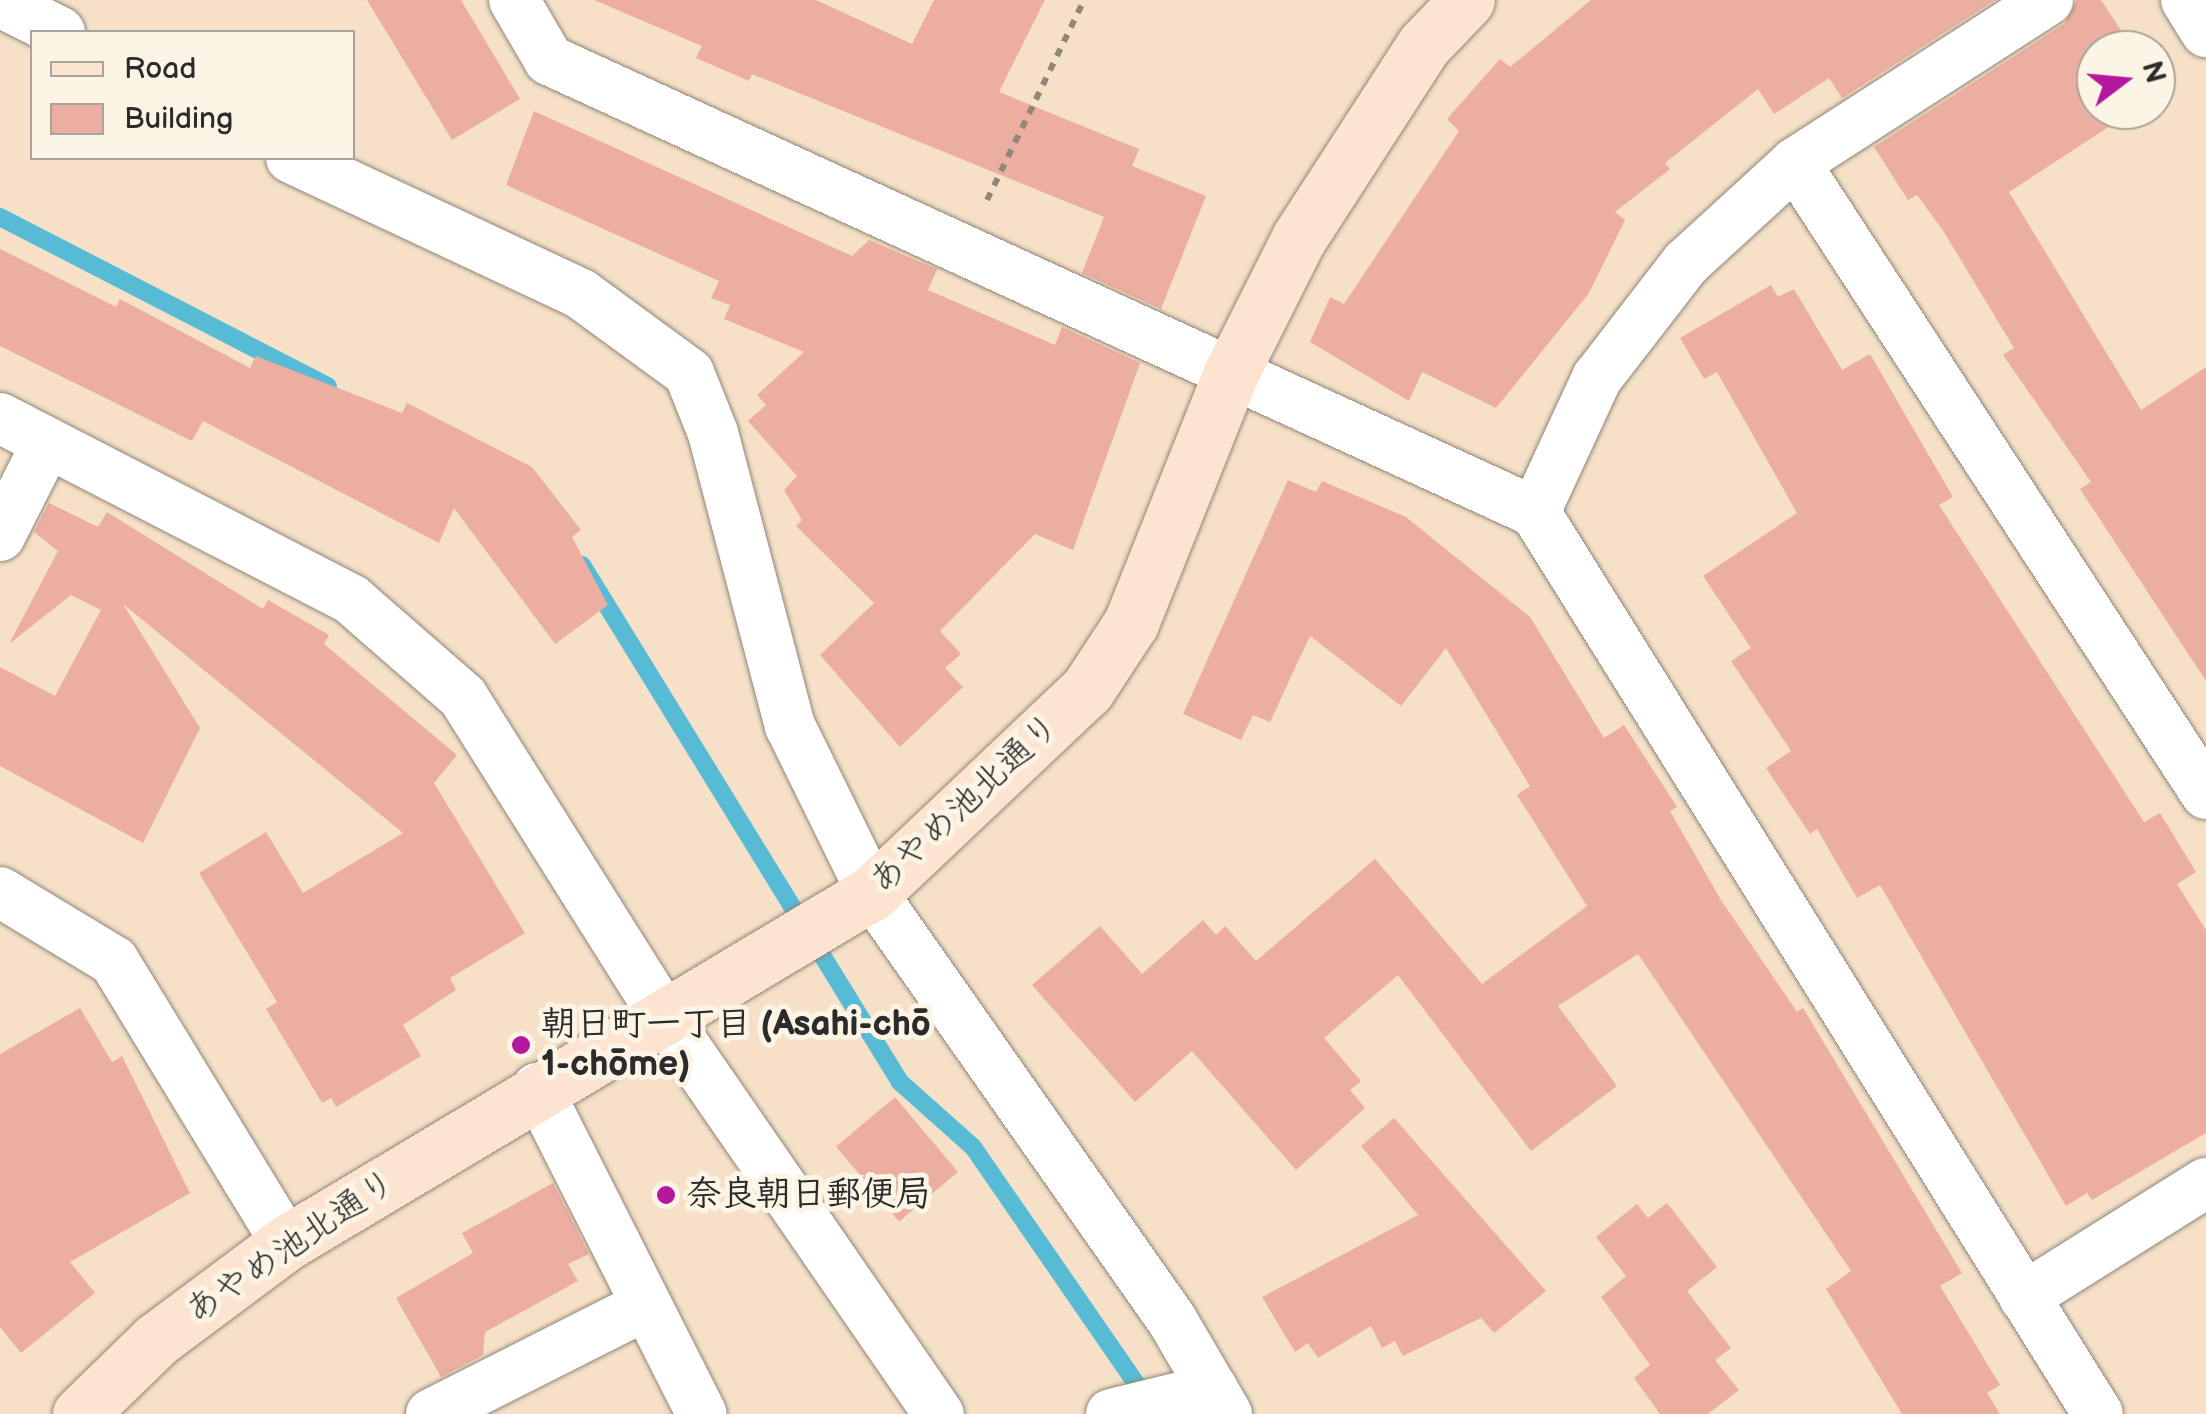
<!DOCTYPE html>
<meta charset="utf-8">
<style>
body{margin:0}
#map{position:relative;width:2206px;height:1414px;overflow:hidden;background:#f6e1c8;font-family:"Balsamiq Sans","Klee One",sans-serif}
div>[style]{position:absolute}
.stream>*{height:18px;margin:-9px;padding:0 9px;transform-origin:9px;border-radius:9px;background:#57bbd6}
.building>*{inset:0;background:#ebaea0;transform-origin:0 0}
.path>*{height:6px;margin-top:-3px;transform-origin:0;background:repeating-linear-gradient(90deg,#90867a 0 8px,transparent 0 16px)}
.roads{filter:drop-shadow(0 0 2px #90867a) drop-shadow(0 0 2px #90867a)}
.street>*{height:50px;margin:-25px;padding:0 25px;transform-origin:25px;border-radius:25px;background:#fff}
.secondary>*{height:55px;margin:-27.5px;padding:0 27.5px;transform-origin:27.5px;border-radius:27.5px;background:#fde4d1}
.dots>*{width:28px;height:28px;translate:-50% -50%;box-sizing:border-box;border:5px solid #fcf5e5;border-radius:50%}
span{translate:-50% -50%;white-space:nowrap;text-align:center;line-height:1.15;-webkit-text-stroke:10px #fcf5e5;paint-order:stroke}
.street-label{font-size:35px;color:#2b2b2b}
.poi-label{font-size:35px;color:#2b2b2b;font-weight:700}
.left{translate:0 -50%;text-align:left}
.legend{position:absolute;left:30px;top:30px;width:325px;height:130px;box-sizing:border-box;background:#fcf5e5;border:2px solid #a8a49b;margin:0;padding:12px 18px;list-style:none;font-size:30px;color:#2b2b2b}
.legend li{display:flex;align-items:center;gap:20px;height:50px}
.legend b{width:50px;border:2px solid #a8a49b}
.north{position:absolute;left:2076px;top:30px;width:100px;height:100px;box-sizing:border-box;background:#fcf5e5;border:2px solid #a8a49b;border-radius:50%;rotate:74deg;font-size:28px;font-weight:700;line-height:40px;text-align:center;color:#2b2b2b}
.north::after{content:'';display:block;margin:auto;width:35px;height:45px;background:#b5179e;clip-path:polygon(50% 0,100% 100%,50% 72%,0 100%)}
</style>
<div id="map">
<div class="stream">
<div style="left:0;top:217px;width:369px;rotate:27.3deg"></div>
<div style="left:582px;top:565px;width:607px;rotate:58.4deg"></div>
<div style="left:900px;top:1082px;width:98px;rotate:41.7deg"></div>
<div style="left:973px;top:1147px;width:308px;rotate:55.4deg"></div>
</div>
<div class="building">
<div style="clip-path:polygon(367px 0,461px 0,520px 99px,452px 140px)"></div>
<div style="clip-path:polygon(594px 0,816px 0,912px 44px,934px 0,1045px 0,999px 92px,1139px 149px,1132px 166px,1206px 196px,1161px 309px,1082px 273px,1104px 217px,752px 74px,749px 81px,696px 58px,702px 46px)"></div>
<div style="clip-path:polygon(1591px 0,1995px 0,1842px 98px,1829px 78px,1774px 114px,1758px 89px,1665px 163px,1670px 169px,1615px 212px,1625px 220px,1589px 293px,1496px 408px,1422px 372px,1409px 401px,1310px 342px,1330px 297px,1344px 304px,1459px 131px,1447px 119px,1500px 59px,1510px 67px)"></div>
<div style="clip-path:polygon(2077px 0,2101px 0,2133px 49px,2096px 50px,2096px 110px,2133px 111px,2009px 192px,2141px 410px,2206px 367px,2206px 681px,2080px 489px,2091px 482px,2003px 355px,2014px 348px,1944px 232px,1917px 195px,1908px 200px,1874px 147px,2064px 24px)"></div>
<div style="clip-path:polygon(534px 111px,852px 256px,869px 240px,920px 262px,937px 269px,928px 290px,1055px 345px,1062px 327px,1140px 363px,1073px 550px,1035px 534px,940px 631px,961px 654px,945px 668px,963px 687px,900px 747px,820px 655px,874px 603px,796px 526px,802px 520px,784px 490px,797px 476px,748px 421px,766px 405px,757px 395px,804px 352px,724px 319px,730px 305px,711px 298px,719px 281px,506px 185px)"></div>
<div style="clip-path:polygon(0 249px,116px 307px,120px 299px,250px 368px,256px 356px,402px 413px,407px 403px,532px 467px,581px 530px,572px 537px,608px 605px,555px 644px,454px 508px,439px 543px,203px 421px,192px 441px,0 346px)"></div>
<div style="clip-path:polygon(1771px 285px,1778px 297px,1794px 289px,1842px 370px,1870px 354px,1953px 497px,1939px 505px,2144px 822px,2160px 813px,2196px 872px,2177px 884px,2206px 930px,2206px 1133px,2092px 1200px,2087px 1193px,2066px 1206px,1880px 885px,1857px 898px,1817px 829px,1810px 834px,1766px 768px,1791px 751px,1731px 661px,1751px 648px,1703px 576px,1797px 513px,1717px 372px,1704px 379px,1680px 338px)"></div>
<div style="clip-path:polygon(1288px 480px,1316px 492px,1322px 481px,1406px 517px,1530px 617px,1604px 738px,1624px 725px,1677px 807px,1670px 811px,1721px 900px,1797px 1012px,1803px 1008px,1962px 1273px,1940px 1286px,2000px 1385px,1987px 1393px,2000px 1414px,1902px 1414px,1826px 1289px,1851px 1271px,1638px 954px,1558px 1006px,1617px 1086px,1531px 1151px,1398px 975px,1324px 1038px,1361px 1081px,1350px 1090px,1365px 1108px,1296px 1170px,1192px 1051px,1135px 1102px,1032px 985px,1100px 926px,1142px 974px,1203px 920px,1216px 935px,1225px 926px,1256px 961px,1375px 859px,1482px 984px,1587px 906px,1517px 795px,1530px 786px,1446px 648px,1401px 706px,1310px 636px,1270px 722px,1253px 715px,1241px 740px,1183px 714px)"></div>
<div style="clip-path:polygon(49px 503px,98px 527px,107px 512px,263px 609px,268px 600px,329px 635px,324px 644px,457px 755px,434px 783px,525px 933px,450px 978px,456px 990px,403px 1025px,421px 1056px,336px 1107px,331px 1098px,322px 1103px,266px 1009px,277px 1002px,199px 873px,266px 832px,303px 893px,403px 833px,123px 604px,200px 728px,143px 843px,0 766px,0 667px,55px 696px,101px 610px,71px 595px,9px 644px,58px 551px,34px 532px)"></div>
<div style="clip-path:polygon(80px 1008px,112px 1062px,122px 1056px,190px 1193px,70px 1262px,95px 1293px,21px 1353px,0 1327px,0 1054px)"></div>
<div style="left:895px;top:1097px;width:98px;height:77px;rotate:50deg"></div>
<div style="clip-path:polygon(1394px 1118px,1546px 1291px,1494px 1333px,1481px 1318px,1403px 1356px,1395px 1341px,1382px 1348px,1371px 1326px,1318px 1358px,1308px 1343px,1295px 1352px,1262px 1297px,1418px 1215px,1361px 1146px)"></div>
<div style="clip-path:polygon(553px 1183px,589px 1254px,568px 1264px,578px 1281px,485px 1332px,483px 1355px,441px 1377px,396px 1298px,473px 1253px,462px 1233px)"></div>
<div style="clip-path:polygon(1667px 1203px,1717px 1267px,1687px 1291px,1731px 1348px,1715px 1360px,1739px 1390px,1708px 1414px,1660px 1414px,1634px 1378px,1650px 1365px,1601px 1297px,1626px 1276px,1596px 1237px,1637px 1204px,1648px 1218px)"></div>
</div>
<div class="path">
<div style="left:987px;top:200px;width:222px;rotate:-64.1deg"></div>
</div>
<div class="roads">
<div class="street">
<div style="left:514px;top:0;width:69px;rotate:59.7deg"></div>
<div style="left:549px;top:60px;width:1085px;rotate:24.63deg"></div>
<div style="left:1535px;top:512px;width:1063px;rotate:58.03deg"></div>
<div style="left:2186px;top:0;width:38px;rotate:58deg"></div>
<div style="left:0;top:2px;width:67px;rotate:26.6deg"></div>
<div style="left:291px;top:158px;width:320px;rotate:25.1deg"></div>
<div style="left:581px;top:294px;width:134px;rotate:36.2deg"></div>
<div style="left:689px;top:373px;width:65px;rotate:68.2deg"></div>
<div style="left:713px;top:433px;width:303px;rotate:75.3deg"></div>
<div style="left:790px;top:726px;width:186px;rotate:63.8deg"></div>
<div style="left:872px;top:893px;width:522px;rotate:54.91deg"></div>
<div style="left:1172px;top:1320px;width:109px;rotate:59.7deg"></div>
<div style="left:1795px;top:163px;width:753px;rotate:56.92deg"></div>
<div style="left:0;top:418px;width:396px;rotate:27.3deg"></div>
<div style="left:352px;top:600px;width:147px;rotate:41.1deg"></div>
<div style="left:463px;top:697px;width:377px;rotate:57.8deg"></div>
<div style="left:664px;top:1016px;width:484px;rotate:55.4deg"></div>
<div style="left:1535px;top:512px;width:148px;rotate:-65.2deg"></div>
<div style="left:1597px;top:378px;width:145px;rotate:-52.3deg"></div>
<div style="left:1686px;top:263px;width:148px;rotate:-42.5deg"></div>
<div style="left:1795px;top:163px;width:301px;rotate:-32.8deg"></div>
<div style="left:0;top:536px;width:102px;rotate:-63.2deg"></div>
<div style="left:0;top:892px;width:133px;rotate:31.2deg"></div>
<div style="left:114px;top:961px;width:330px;rotate:58.6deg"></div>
<div style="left:537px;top:1088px;width:365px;rotate:63.2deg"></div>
<div style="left:2024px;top:1297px;width:215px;rotate:-32.1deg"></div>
<div style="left:431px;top:1414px;width:240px;rotate:-26.8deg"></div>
<div style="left:1111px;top:1414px;width:105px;rotate:-13.8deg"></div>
</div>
<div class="secondary">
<div style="left:80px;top:1414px;width:106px;rotate:-44.2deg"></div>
<div style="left:156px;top:1340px;width:162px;rotate:-36.7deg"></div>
<div style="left:286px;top:1243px;width:683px;rotate:-30.85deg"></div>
<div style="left:872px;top:893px;width:296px;rotate:-43.4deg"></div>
<div style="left:1087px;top:690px;width:80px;rotate:-56.7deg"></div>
<div style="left:1131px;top:623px;width:267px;rotate:-68.2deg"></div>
<div style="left:1230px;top:375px;width:153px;rotate:-63.3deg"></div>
<div style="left:1299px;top:238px;width:230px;rotate:-57.1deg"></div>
<div style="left:1424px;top:45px;width:62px;rotate:-46.3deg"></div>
</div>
</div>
<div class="dots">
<div style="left:521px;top:1045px;background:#b5179e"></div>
<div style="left:666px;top:1195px;background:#b5179e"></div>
</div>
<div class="street-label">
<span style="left:965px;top:804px;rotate:-43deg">あやめ池北通り</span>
<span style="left:291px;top:1247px;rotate:-34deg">あやめ池北通り</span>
</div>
<div class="poi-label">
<span class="left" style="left:541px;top:1045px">朝日町一丁目 (Asahi-chō<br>1-chōme)</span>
<span class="left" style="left:686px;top:1195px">奈良朝日郵便局</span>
</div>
<ul class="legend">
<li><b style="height:12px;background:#fde4d1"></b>Road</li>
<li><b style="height:28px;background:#ebaea0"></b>Building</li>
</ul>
<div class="north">N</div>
</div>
